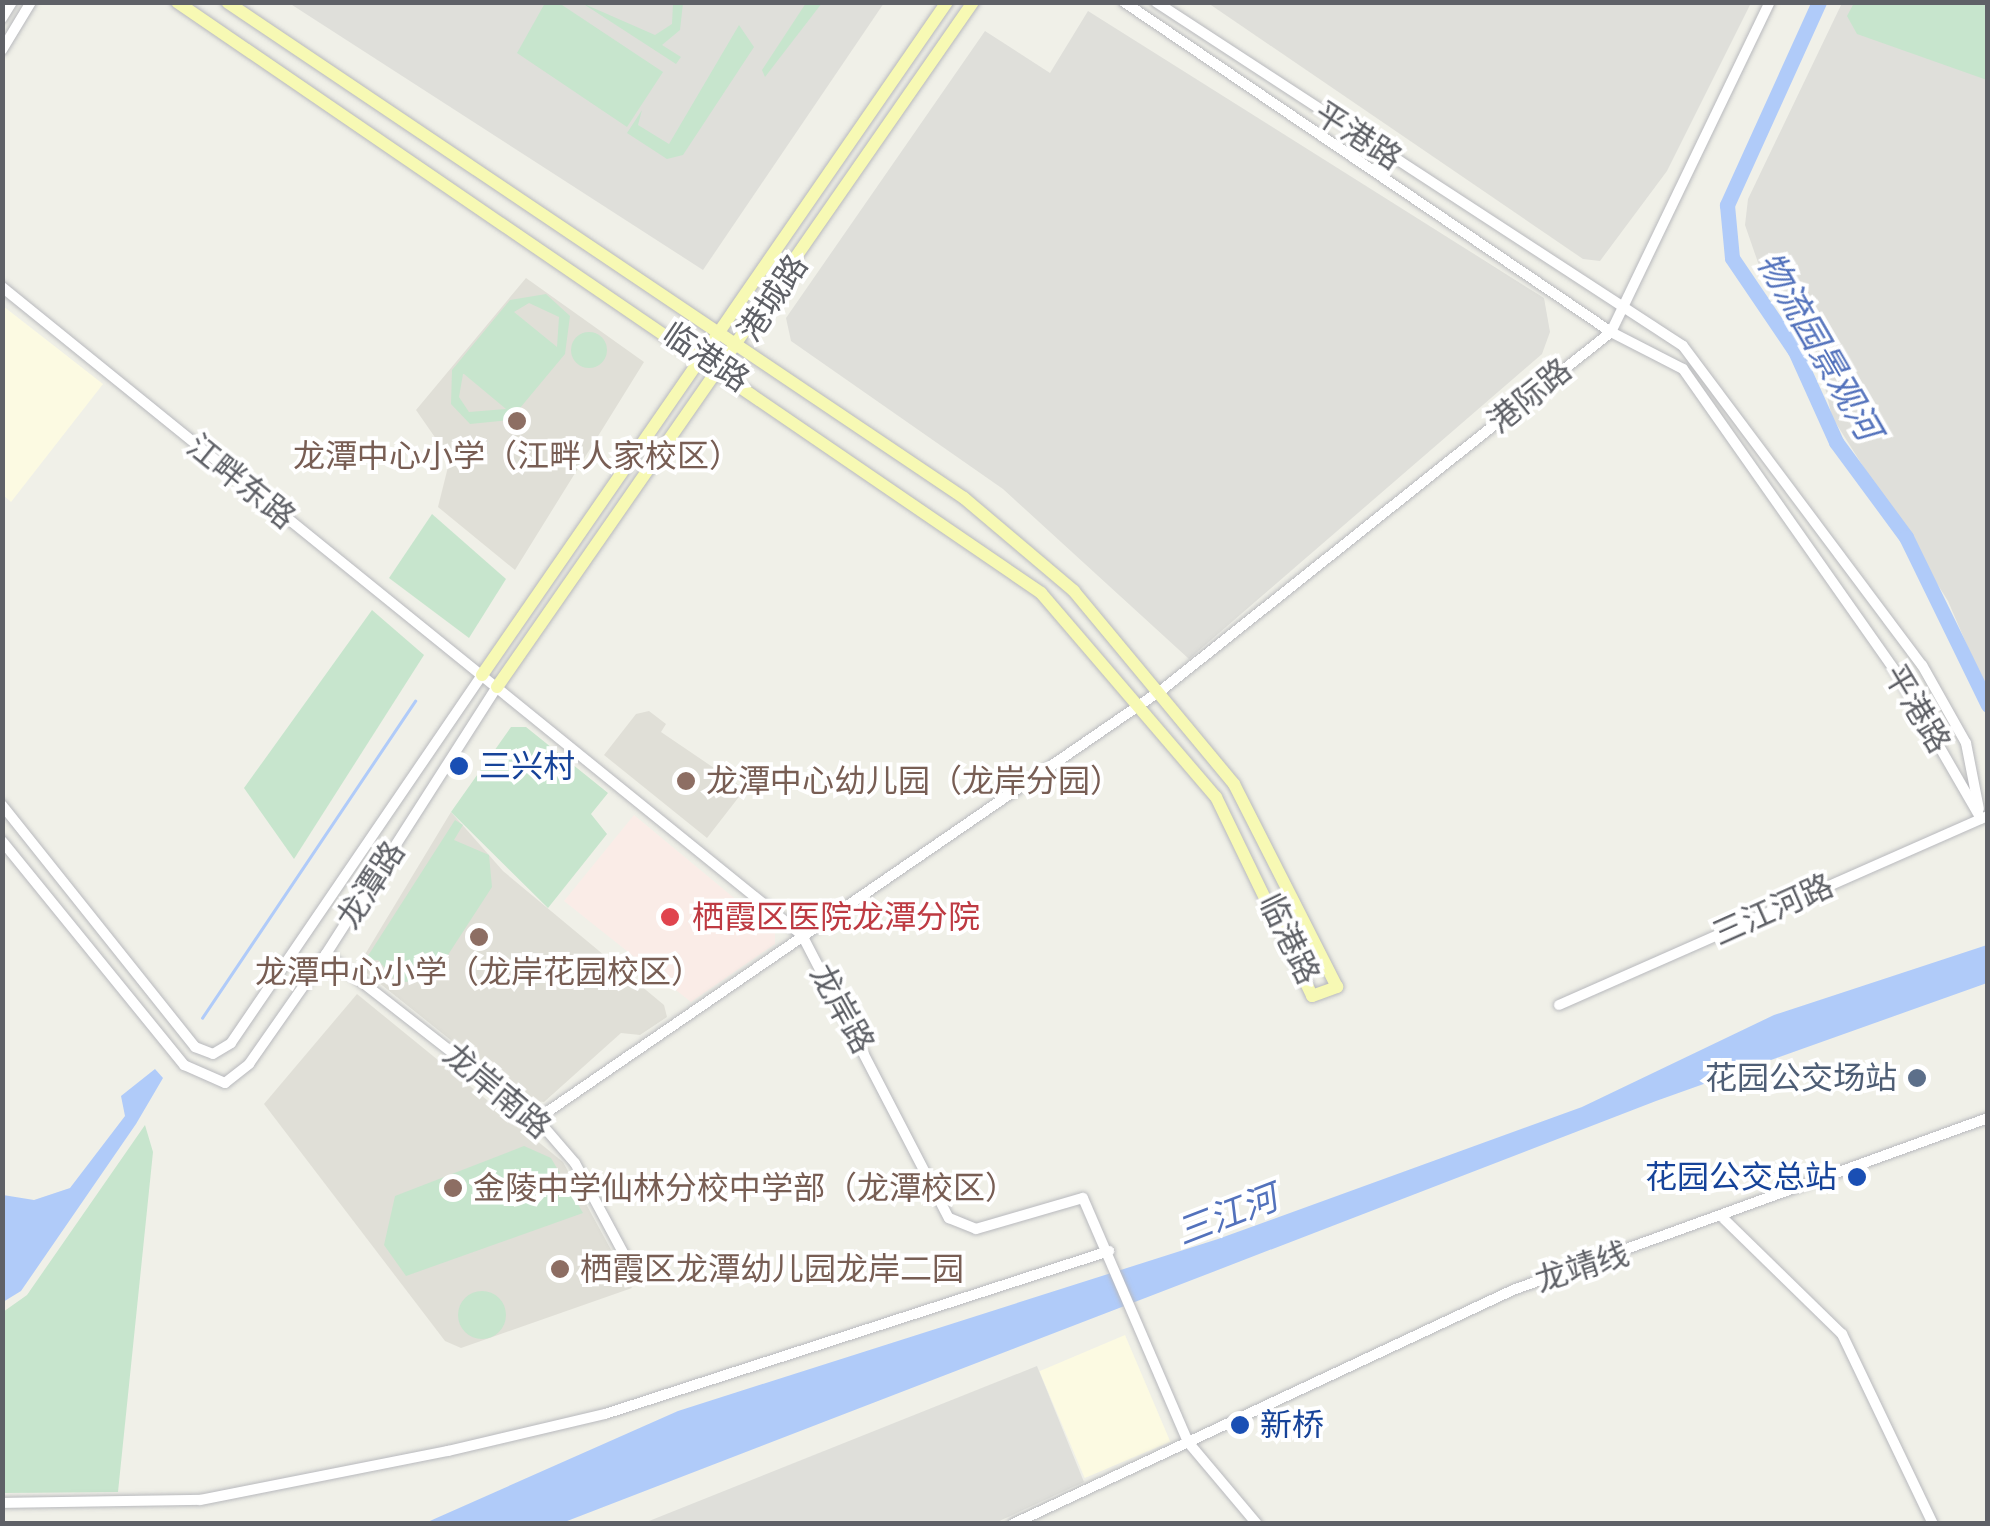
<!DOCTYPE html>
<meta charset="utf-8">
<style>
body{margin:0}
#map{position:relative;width:1990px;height:1526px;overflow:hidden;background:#f0f0e8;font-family:"Space Grotesk","Noto Sans SC",sans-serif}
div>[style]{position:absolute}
.commercial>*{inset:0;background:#fcfae2;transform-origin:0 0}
.industrial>*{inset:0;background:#dfdfda}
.education>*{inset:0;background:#e0dfd7}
.medical>*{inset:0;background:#faece7}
.green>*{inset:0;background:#c7e5cd}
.round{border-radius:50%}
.water>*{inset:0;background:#b0cbf9}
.stream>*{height:2.5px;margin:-1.25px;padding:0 1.25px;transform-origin:1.25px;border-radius:1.25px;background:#b0cbf9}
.river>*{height:15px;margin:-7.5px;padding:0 7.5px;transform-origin:7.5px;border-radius:7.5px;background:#b0cbf9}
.roads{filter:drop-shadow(0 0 2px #b8b9bd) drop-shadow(0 0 2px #b8b9bd)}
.minor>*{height:10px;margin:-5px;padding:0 5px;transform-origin:5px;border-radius:5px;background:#fff}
.major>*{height:12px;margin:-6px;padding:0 6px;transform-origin:6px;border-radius:6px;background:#f7f9b4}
.dots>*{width:28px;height:28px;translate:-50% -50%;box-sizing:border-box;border:5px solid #fff;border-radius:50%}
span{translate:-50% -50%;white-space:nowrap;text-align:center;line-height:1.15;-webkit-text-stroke:8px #fff;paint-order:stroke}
.street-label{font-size:32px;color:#5f6167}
.education-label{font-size:32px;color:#785e54}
.left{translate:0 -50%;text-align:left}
.transit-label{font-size:32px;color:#164399}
.right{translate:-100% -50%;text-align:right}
.health-label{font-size:32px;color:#be3a42}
.service-label{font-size:32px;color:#4e5e75}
.water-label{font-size:35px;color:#5372bc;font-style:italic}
.frame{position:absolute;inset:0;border:5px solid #5f6167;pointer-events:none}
</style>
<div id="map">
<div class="commercial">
<div style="clip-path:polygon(3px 306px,103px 384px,11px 502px,2px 494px)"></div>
<div style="left:1125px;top:1335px;width:116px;height:93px;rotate:67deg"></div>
</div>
<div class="industrial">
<div style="clip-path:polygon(289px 3px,884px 3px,703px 270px)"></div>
<div style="clip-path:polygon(1208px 3px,1751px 3px,1667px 171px,1600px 261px,1583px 259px)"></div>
<div style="clip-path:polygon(1842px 3px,1987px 3px,1987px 692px,1948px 601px,1832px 417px,1817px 354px,1763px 277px,1745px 225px,1748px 199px)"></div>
<div style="clip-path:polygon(1088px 11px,1544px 298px,1550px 332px,1542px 354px,1189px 659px,1003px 489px,791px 341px,786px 318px,985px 31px,1050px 73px)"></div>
<div style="clip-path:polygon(1037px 1366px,1084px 1482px,995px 1523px,644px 1523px)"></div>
</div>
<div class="education">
<div style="clip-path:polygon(526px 278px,644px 362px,515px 570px,438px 507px,450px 459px,416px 410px)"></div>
<div style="clip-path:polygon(649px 711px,666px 724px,661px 732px,745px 789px,707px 838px,604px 755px,636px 714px)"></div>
<div style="clip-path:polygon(451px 812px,503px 871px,664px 1005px,667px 1017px,640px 1035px,621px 1033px,544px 1102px,526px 1100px,358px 966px)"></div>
<div style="clip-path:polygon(357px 994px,563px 1162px,632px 1288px,461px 1348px,445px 1341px,264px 1104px)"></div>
</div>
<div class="medical">
<div style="clip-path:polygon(634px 815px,775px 932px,775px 944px,691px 1002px,564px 901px)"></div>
</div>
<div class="green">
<div style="clip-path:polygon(545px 3px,559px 3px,663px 72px,627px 127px,517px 53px)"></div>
<div style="clip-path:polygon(582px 3px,655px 35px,672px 24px,673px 3px,683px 3px,680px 30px,662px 45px,681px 57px,676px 64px)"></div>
<div style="clip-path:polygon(806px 3px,822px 3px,765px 77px,762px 70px)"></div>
<div style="clip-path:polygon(1854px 3px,1987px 3px,1987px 80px,1857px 34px,1847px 16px)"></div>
<div style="clip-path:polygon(739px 25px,754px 47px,683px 155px,667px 159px,627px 133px,642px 110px,638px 125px,669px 144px)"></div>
<div style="clip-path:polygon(evenodd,546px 294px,570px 316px,565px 354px,510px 420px,470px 424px,451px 404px,452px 370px,510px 300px,546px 294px,529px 303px,559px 317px,557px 347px,514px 312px,529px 303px,546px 294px,463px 374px,464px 374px,506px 409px,469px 412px,459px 397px,463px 374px)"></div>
<div class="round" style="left:571px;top:332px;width:36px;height:36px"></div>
<div style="clip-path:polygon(432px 514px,506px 579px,469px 638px,389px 578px)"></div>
<div style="clip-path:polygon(372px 610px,424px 655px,294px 859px,244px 788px)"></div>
<div style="clip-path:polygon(511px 727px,526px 727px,608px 793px,591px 814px,607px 834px,548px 908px,451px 812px)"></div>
<div style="clip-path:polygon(455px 820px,463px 825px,454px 840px,489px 855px,492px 887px,433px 978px,398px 983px,378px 960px,364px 962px)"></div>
<div style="clip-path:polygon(145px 1125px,153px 1152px,118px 1492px,3px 1493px,3px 1312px,27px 1295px)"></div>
<div style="clip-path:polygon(524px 1146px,551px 1158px,583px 1213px,406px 1276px,384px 1245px,395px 1196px)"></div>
<div class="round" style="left:458px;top:1291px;width:48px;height:48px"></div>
</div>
<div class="water">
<div style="clip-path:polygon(1987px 945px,1987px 983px,1656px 1101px,562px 1523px,423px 1524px,678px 1411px,1218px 1239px,1582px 1107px,1774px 1015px)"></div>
<div style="clip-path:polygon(155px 1069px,163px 1078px,136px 1124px,21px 1291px,3px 1302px,3px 1195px,34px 1200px,70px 1188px,125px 1116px,121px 1096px)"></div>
</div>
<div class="stream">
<div style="left:202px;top:1018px;width:382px;rotate:-56.1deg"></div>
</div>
<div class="river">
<div style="left:1819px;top:2px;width:223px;rotate:114.4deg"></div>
<div style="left:1727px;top:205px;width:53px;rotate:84.6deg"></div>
<div style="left:1732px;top:258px;width:112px;rotate:55.9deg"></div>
<div style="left:1795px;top:351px;width:100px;rotate:65.7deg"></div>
<div style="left:1836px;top:442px;width:118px;rotate:53.6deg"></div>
<div style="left:1906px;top:537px;width:187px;rotate:64deg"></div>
</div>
<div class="roads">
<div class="minor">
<div style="left:1124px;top:2px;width:588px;rotate:34.12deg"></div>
<div style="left:1611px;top:332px;width:81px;rotate:27.2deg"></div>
<div style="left:1683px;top:369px;width:374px;rotate:54.9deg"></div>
<div style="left:1898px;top:675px;width:166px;rotate:60deg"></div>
<div style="left:1156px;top:2px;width:629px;rotate:33.13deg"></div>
<div style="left:1683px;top:346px;width:399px;rotate:53.2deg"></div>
<div style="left:1922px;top:665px;width:90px;rotate:60.6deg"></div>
<div style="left:1966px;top:743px;width:67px;rotate:78.9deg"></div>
<div style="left:2px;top:18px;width:19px;rotate:-58deg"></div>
<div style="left:2px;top:50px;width:56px;rotate:-58.9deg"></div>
<div style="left:2px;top:287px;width:1030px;rotate:39.01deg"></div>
<div style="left:802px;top:935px;width:319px;rotate:62.6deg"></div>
<div style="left:949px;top:1218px;width:29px;rotate:22deg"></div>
<div style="left:976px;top:1229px;width:111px;rotate:-16.2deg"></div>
<div style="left:1083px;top:1198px;width:266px;rotate:66.7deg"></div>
<div style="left:1188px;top:1442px;width:107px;rotate:49.9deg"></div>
<div style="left:2px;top:805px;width:310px;rotate:51.4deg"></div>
<div style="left:195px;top:1047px;width:19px;rotate:21deg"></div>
<div style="left:213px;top:1054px;width:21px;rotate:-31deg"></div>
<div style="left:231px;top:1043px;width:445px;rotate:-55.7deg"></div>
<div style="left:2px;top:841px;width:289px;rotate:50.9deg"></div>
<div style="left:184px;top:1065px;width:45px;rotate:23.7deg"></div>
<div style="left:225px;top:1083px;width:31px;rotate:-38deg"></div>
<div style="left:249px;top:1064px;width:134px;rotate:-55deg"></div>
<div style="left:326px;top:954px;width:317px;rotate:-57.4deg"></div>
<div style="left:326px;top:954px;width:268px;rotate:38deg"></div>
<div style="left:537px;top:1119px;width:58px;rotate:49.2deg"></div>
<div style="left:575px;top:1163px;width:112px;rotate:61.8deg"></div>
<div style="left:1559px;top:1005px;width:469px;rotate:-23.8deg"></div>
<div style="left:537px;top:1119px;width:759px;rotate:-34.49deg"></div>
<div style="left:1163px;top:689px;width:573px;rotate:-38.55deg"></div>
<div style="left:1611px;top:332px;width:366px;rotate:-64.3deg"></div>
<div style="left:1724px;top:1219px;width:165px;rotate:44.3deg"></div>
<div style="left:1842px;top:1334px;width:211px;rotate:64.4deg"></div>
<div style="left:2px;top:1503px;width:198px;rotate:-0.9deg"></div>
<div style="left:200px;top:1500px;width:253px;rotate:-11.2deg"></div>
<div style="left:448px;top:1451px;width:161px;rotate:-13.3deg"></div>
<div style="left:605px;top:1414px;width:530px;rotate:-17.92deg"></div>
<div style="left:1013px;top:1524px;width:552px;rotate:-25.08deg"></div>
<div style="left:1513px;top:1290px;width:505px;rotate:-19.91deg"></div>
</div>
<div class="major">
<div style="left:177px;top:2px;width:1047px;rotate:34.37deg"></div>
<div style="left:1041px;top:593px;width:269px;rotate:49.4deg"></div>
<div style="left:1216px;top:797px;width:221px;rotate:64.2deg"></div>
<div style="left:1312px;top:996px;width:27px;rotate:-20deg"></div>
<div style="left:1337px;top:987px;width:228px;rotate:-116.9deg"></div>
<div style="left:1234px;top:784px;width:251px;rotate:-129.7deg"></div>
<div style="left:1074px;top:591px;width:144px;rotate:-139.8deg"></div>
<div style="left:964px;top:498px;width:888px;rotate:-146.06deg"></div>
<div style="left:482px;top:675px;width:818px;rotate:-55.36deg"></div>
<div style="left:497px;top:687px;width:834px;rotate:-55.2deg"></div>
</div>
</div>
<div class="dots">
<div style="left:517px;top:421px;background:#8d6e63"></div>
<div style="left:459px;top:766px;background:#1a4fb4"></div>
<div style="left:686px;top:781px;background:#8d6e63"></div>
<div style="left:670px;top:917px;background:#e0444e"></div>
<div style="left:479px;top:937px;background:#8d6e63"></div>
<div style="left:1917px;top:1078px;background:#5c6f8a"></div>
<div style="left:1857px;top:1177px;background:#1a4fb4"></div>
<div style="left:453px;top:1188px;background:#8d6e63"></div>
<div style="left:560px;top:1269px;background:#8d6e63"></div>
<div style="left:1240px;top:1425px;background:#1a4fb4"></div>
</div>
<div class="street-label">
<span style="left:1358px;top:136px;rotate:33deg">平港路</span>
<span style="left:773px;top:298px;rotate:-56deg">港城路</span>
<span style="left:706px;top:357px;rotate:34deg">临港路</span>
<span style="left:1530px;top:396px;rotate:-39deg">港际路</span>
<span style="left:241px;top:482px;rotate:39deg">江畔东路</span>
<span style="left:1917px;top:709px;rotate:59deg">平港路</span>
<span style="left:371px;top:885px;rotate:-57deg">龙潭路</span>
<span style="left:1773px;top:910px;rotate:-24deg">三江河路</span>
<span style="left:1289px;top:939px;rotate:64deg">临港路</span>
<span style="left:842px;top:1009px;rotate:61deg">龙岸路</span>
<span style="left:497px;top:1091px;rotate:40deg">龙岸南路</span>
<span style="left:1582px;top:1267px;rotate:-18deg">龙靖线</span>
</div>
<div class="education-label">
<span style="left:517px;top:456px">龙潭中心小学（江畔人家校区）</span>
<span class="left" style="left:706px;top:781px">龙潭中心幼儿园（龙岸分园）</span>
<span style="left:479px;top:972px">龙潭中心小学（龙岸花园校区）</span>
<span class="left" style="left:473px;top:1188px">金陵中学仙林分校中学部（龙潭校区）</span>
<span class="left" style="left:580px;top:1269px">栖霞区龙潭幼儿园龙岸二园</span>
</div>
<div class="transit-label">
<span class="left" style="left:479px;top:766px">三兴村</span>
<span class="right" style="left:1837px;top:1177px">花园公交总站</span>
<span class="left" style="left:1260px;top:1425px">新桥</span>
</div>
<div class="health-label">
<span class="left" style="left:692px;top:917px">栖霞区医院龙潭分院</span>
</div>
<div class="service-label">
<span class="right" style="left:1897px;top:1078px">花园公交场站</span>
</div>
<div class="water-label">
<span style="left:1819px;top:346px;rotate:60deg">物流园景观河</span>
<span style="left:1227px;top:1215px;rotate:-21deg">三江河</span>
</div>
<div class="frame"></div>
</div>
